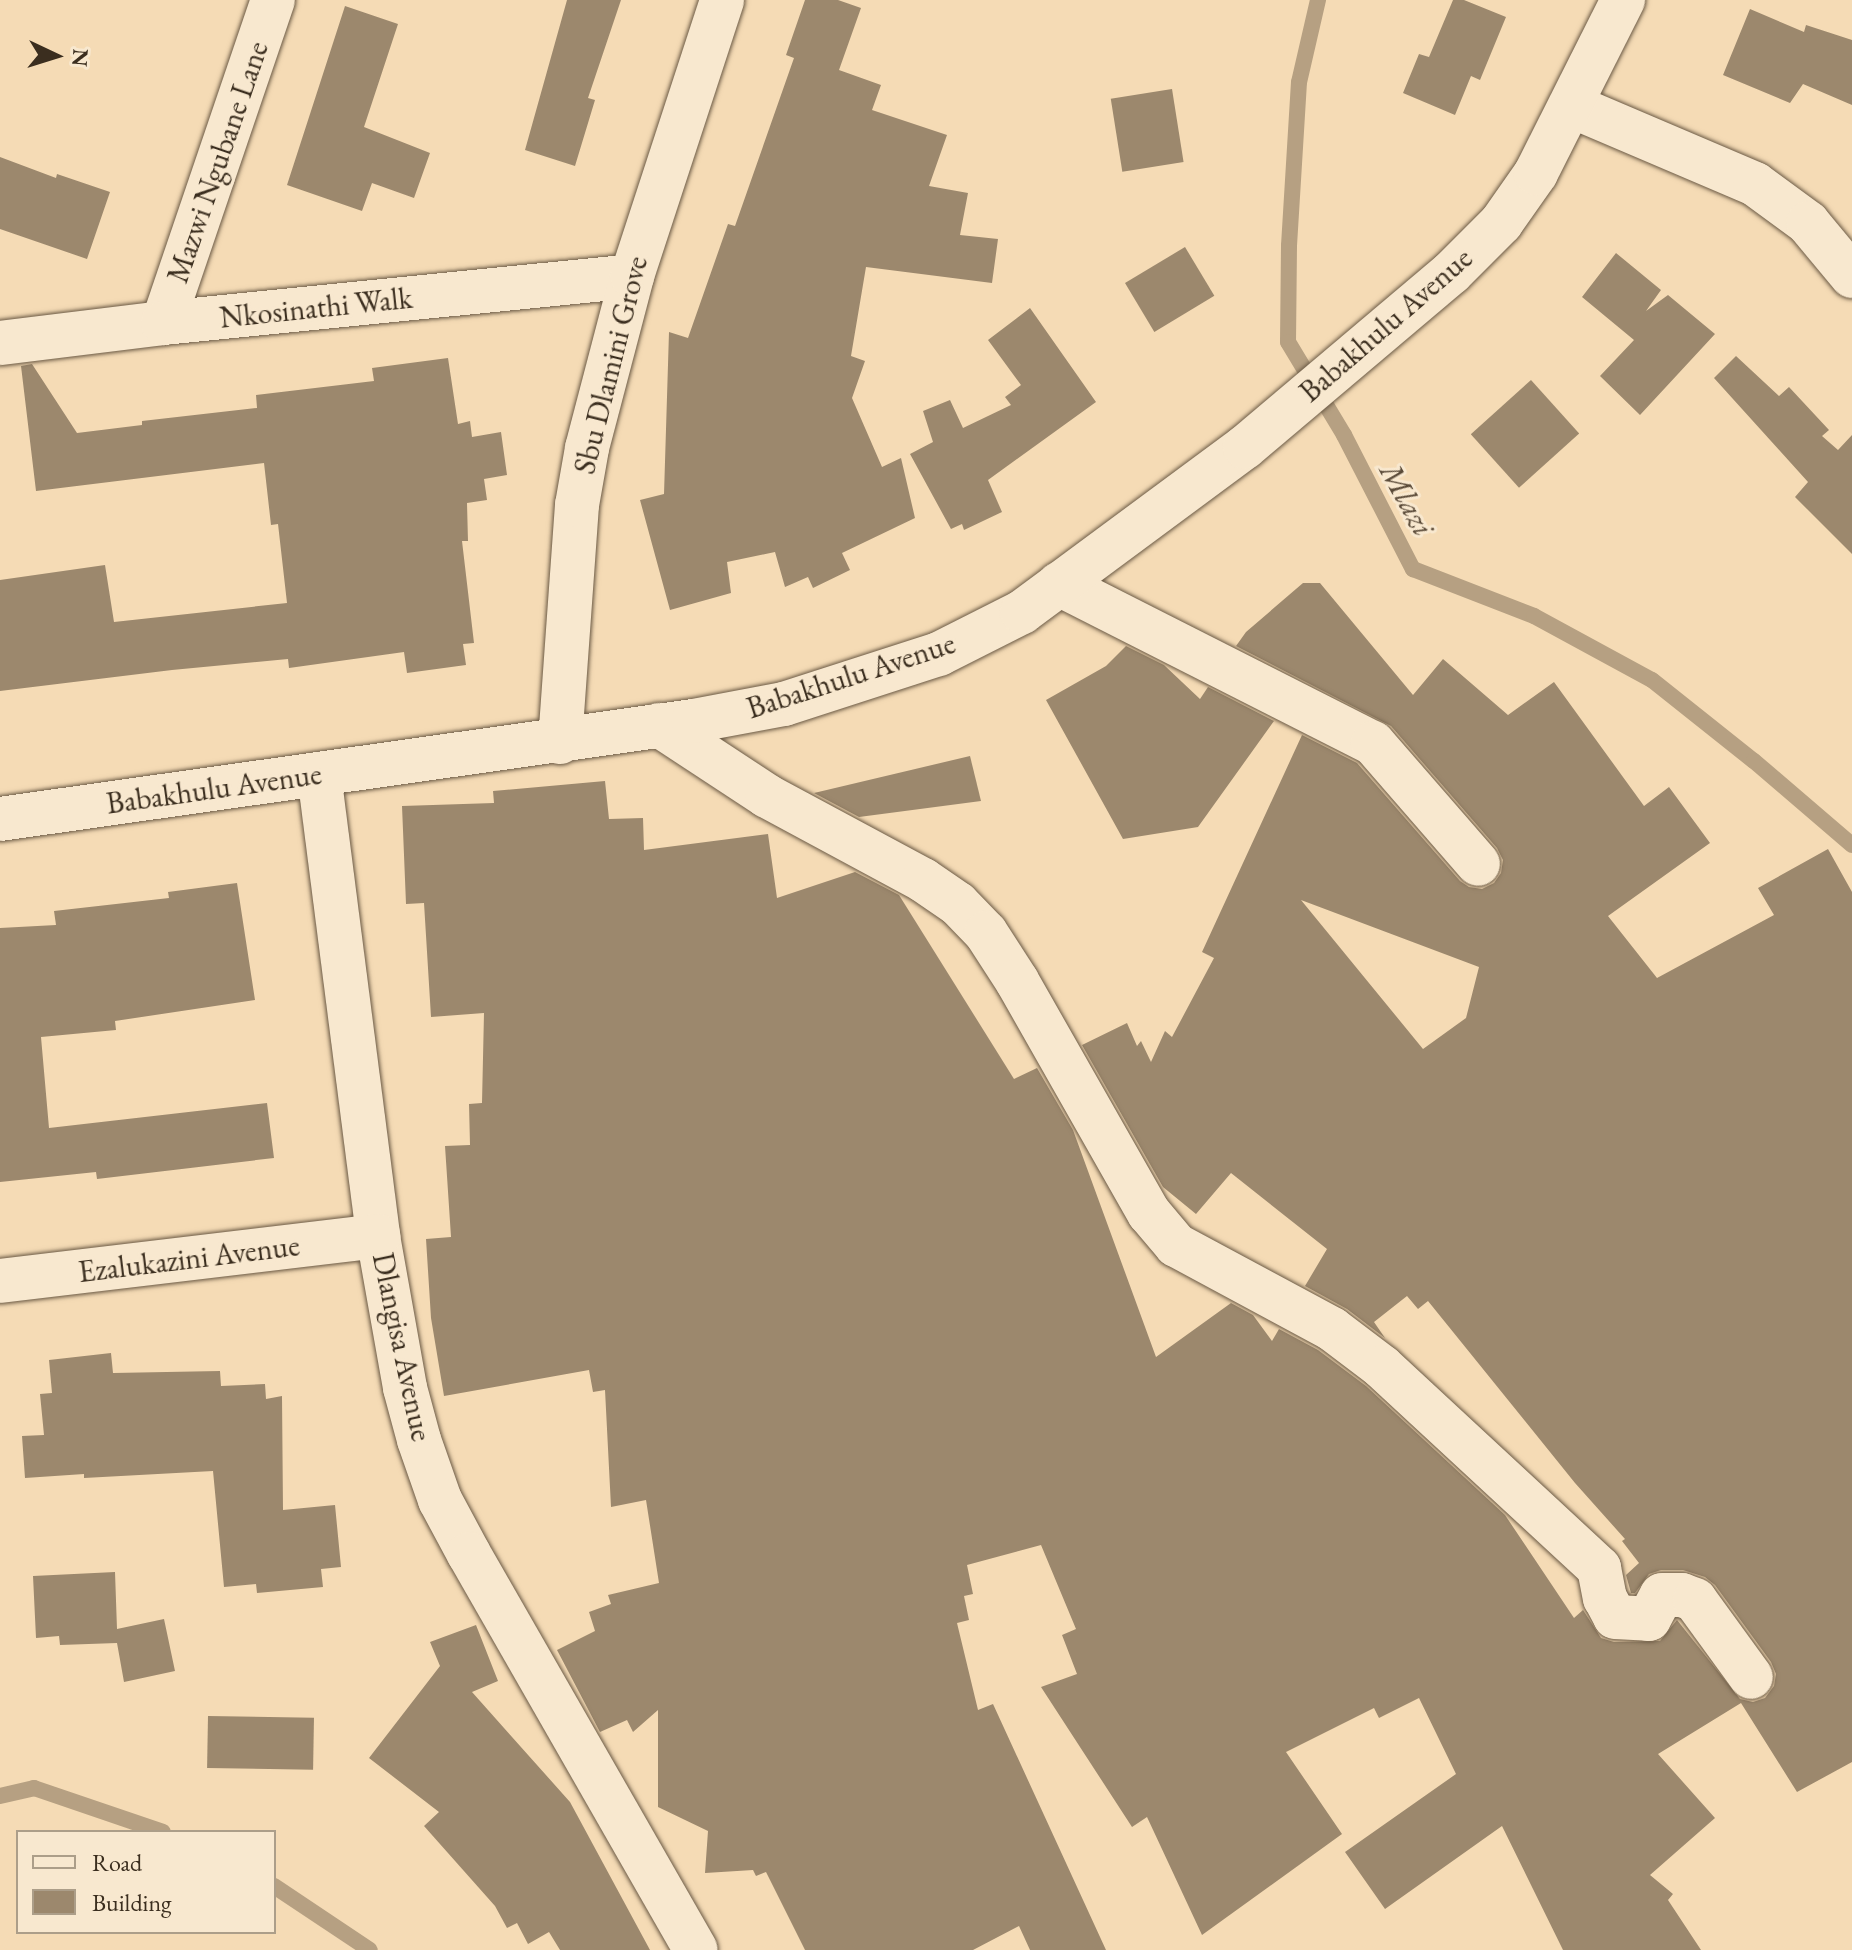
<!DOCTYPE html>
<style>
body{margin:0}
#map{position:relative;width:1852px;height:1950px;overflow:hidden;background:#f5dbb5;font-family:"EB Garamond",serif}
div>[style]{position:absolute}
.stream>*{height:16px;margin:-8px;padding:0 8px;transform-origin:8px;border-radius:8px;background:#b6a082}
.building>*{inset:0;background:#9c886d;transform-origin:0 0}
.roads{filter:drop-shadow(0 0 2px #6a5944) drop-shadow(0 0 2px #6a5944)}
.minor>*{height:44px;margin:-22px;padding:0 22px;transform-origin:22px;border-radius:22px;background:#f8e8cf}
span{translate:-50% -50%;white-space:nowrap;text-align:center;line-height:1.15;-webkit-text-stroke:6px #f8e8cf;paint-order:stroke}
.street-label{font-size:30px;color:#3b2e1f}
.water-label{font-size:32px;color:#5a4a38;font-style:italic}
.legend{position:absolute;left:16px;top:1830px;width:260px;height:104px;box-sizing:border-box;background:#f8e8cf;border:2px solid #ac9e89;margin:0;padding:10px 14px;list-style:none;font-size:24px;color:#3b2e1f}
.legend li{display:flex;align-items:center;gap:16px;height:40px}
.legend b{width:40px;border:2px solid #ac9e89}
.north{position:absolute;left:16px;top:16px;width:80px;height:80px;-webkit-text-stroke:6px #f8e8cf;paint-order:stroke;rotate:94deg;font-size:22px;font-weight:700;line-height:32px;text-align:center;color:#3b2e1f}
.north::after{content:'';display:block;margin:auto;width:28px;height:36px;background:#3b2e1f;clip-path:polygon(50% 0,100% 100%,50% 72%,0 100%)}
</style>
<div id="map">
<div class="stream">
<div style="left:1318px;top:0;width:84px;rotate:103deg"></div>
<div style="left:1299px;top:82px;width:164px;rotate:93.5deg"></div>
<div style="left:1289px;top:246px;width:96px;rotate:90.6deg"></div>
<div style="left:1288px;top:342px;width:109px;rotate:58.9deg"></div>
<div style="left:1344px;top:435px;width:151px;rotate:62.8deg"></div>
<div style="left:1413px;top:569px;width:130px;rotate:21.2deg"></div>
<div style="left:1534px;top:616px;width:134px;rotate:28.5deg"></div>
<div style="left:1652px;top:680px;width:130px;rotate:38.5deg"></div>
<div style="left:1754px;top:761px;width:129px;rotate:40.6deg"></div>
<div style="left:0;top:1796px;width:35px;rotate:-13deg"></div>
<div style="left:34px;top:1788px;width:136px;rotate:18.8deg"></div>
<div style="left:274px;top:1886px;width:115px;rotate:33.7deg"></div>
</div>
<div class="building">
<div style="clip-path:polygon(567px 0,621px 0,588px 98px,595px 100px,575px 166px,525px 150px)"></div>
<div style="clip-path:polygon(805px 0,838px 0,861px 8px,839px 70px,881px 85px,872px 110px,947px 135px,929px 186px,968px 193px,960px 235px,998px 239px,992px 283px,866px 267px,851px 356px,865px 361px,852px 398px,882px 467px,901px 458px,915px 518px,842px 553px,850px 570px,813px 588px,808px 577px,785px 587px,775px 552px,727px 562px,731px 593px,670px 610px,640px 500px,664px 494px,669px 332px,688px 338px,728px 224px,735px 226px,794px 58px,786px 55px)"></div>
<div style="clip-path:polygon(1453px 0,1464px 0,1506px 17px,1480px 80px,1471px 76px,1455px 115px,1403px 93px,1419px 54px,1429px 57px)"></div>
<div style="clip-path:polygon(345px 6px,398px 24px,364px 127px,430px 153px,414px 198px,372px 183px,362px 211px,287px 185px)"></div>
<div style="clip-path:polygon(1750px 9px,1804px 32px,1806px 25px,1852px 40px,1852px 105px,1803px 84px,1790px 103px,1723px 75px)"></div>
<div style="left:1172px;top:89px;width:74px;height:62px;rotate:81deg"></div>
<div style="clip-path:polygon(0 157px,56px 178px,57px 174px,110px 192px,87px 259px,0 229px)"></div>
<div style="left:1185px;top:247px;width:57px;height:70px;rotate:59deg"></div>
<div style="clip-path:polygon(1616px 253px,1661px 290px,1646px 311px,1668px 295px,1715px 334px,1640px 415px,1600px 376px,1634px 340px,1582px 297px)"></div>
<div style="clip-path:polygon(1030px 308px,1096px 402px,988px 480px,1002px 512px,964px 530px,962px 524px,951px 529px,910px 454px,933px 442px,923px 411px,950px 400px,963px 428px,1011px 405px,1005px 397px,1021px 385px,988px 340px)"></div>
<div style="clip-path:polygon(1736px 356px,1779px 396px,1789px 387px,1829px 430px,1822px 436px,1838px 450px,1852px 435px,1852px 554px,1795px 497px,1808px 482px,1714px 378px)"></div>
<div style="clip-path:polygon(448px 358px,458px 424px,470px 421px,472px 437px,501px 432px,507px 475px,484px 479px,487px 500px,467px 503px,468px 541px,462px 541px,474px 643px,463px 644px,466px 665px,407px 673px,404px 652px,289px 668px,288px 659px,172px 670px,0 691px,0 580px,105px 565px,114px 622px,287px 603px,278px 524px,271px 525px,264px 463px,36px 491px,21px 366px,32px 364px,77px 433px,142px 425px,142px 421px,257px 408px,256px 395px,374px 381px,372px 368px)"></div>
<div style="left:1531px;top:380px;width:72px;height:81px;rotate:48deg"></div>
<div style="clip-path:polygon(evenodd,1303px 583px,1320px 583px,1413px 695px,1443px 659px,1508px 715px,1554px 682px,1644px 806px,1669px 787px,1710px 843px,1608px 916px,1657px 978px,1774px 915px,1758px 888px,1828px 849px,1852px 892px,1852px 1762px,1797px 1792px,1741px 1703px,1658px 1754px,1715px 1818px,1650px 1875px,1673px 1894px,1668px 1900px,1701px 1950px,1563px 1950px,1502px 1826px,1385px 1909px,1345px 1852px,1456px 1774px,1419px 1698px,1379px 1718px,1374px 1708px,1286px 1752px,1342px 1834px,1202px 1935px,1147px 1817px,1132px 1827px,1041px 1687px,1077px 1674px,1062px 1635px,1076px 1629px,1041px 1545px,967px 1565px,973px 1594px,964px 1596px,969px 1620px,957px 1623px,978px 1710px,993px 1704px,1106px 1950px,1030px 1950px,1019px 1926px,973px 1950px,805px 1950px,766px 1872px,756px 1876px,753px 1870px,705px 1873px,708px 1831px,658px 1807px,658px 1710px,633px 1732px,627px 1720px,600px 1732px,557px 1650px,595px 1631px,589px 1612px,611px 1604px,608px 1595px,659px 1583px,646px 1500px,611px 1507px,605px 1390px,593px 1392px,589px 1370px,444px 1396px,431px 1318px,426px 1239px,451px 1237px,445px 1146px,470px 1145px,469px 1104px,482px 1103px,484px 1013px,431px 1017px,424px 903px,406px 904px,402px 806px,494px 803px,493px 791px,605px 781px,609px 819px,643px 818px,644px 850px,768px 834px,777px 898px,855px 872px,899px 895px,1014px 1079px,1037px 1068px,1073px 1130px,1156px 1357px,1231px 1303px,1253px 1315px,1272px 1341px,1279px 1329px,1318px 1350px,1366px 1386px,1505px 1515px,1574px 1618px,1583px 1610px,1601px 1638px,1614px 1642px,1660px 1641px,1677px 1620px,1740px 1699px,1753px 1702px,1765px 1698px,1774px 1686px,1776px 1674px,1771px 1662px,1715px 1585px,1705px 1577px,1683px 1570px,1661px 1570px,1649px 1574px,1635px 1593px,1631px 1593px,1626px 1575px,1639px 1563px,1622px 1541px,1625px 1539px,1575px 1483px,1428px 1301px,1418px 1309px,1407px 1296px,1374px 1322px,1385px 1338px,1347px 1309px,1305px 1286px,1327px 1249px,1231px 1173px,1196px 1214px,1163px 1187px,1082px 1045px,1127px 1023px,1137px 1046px,1141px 1041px,1151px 1062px,1165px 1031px,1172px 1037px,1214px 958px,1202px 952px,1302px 735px,1357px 763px,1460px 881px,1469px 887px,1482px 889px,1494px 883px,1501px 873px,1503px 860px,1497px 848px,1391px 726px,1236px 646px,1246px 632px,1303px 583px,1301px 900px,1479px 967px,1466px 1018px,1423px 1049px,1301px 900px)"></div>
<div style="clip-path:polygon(1126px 646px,1164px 665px,1200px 699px,1208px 687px,1274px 721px,1198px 827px,1123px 839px,1046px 700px,1106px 666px)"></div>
<div style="clip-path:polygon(970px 756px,981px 801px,859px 817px,814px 793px)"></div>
<div style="clip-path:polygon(237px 883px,255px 1000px,115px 1021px,116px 1030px,41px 1037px,49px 1128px,267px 1103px,274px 1158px,97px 1179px,96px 1172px,0 1182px,0 928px,56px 925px,54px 911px,169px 898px,168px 892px)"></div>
<div style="clip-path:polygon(111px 1353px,113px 1373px,220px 1371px,221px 1386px,265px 1384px,266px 1399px,282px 1396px,283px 1510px,335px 1505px,341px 1567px,321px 1569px,323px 1587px,257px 1593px,256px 1584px,224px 1587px,213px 1471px,84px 1478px,84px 1474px,25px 1478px,22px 1436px,44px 1435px,40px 1394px,52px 1393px,49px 1360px)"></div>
<div style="clip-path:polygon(115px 1572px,117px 1629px,164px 1619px,175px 1671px,124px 1682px,117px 1643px,60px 1645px,59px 1636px,36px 1638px,33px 1576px)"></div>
<div style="clip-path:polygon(476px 1625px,498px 1681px,472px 1692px,570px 1802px,650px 1950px,560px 1950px,549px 1932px,528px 1944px,517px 1923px,507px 1928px,495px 1906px,424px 1826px,439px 1812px,369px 1758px,440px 1666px,430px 1642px)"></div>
<div style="left:208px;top:1716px;width:106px;height:52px;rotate:1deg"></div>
</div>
<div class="roads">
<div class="minor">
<div style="left:1572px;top:106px;width:199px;rotate:23.1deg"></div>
<div style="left:1755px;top:184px;width:66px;rotate:36.3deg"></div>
<div style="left:1808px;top:223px;width:69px;rotate:50.3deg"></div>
<div style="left:163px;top:323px;width:341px;rotate:-71.2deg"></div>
<div style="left:0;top:343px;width:164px;rotate:-7deg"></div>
<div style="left:163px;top:323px;width:471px;rotate:-5.7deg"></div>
<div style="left:1059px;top:584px;width:352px;rotate:26.9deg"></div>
<div style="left:1373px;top:743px;width:160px;rotate:49deg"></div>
<div style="left:659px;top:725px;width:129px;rotate:33.3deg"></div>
<div style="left:767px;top:796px;width:177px;rotate:28.3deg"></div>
<div style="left:923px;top:880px;width:42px;rotate:34.4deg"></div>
<div style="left:958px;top:904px;width:40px;rotate:46deg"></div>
<div style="left:986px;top:933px;width:57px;rotate:57.1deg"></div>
<div style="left:1017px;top:981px;width:267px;rotate:60.4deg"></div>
<div style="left:1149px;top:1213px;width:42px;rotate:49.8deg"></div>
<div style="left:1176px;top:1245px;width:177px;rotate:28.3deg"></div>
<div style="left:1332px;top:1329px;width:63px;rotate:37.2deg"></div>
<div style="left:1382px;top:1367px;width:296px;rotate:42.8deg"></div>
<div style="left:1599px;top:1568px;width:31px;rotate:79deg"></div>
<div style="left:1605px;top:1598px;width:21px;rotate:62deg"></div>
<div style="left:1615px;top:1617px;width:34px;rotate:3deg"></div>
<div style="left:1649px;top:1619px;width:27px;rotate:-62deg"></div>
<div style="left:1662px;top:1595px;width:20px"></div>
<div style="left:1682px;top:1595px;width:14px;rotate:21deg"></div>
<div style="left:1695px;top:1600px;width:95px;rotate:54deg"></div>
<div style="left:560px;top:742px;width:238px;rotate:-85.9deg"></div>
<div style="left:577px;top:505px;width:58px;rotate:-80deg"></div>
<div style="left:587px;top:448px;width:178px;rotate:-75.3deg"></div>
<div style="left:632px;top:276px;width:290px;rotate:-71.9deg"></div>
<div style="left:319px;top:774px;width:466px;rotate:82.7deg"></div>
<div style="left:378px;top:1236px;width:154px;rotate:79.9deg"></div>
<div style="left:405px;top:1388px;width:54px;rotate:74.9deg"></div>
<div style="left:419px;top:1440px;width:64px;rotate:70.7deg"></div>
<div style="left:440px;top:1500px;width:61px;rotate:61.8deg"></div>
<div style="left:469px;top:1554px;width:456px;rotate:60.2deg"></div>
<div style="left:0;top:819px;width:700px;rotate:-8.05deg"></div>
<div style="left:693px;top:721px;width:93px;rotate:-10.6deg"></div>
<div style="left:784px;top:704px;width:163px;rotate:-17.9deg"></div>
<div style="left:939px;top:654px;width:93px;rotate:-26.8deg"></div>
<div style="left:1022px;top:612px;width:277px;rotate:-36.5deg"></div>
<div style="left:1245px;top:447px;width:270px;rotate:-40.2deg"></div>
<div style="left:1451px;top:273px;width:71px;rotate:-45deg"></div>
<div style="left:1501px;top:223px;width:61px;rotate:-55deg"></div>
<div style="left:1536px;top:173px;width:194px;rotate:-63.3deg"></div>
<div style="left:0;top:1281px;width:381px;rotate:-6.8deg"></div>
</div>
</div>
<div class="street-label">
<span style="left:218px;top:162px;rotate:-71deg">Mazwi Ngubane Lane</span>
<span style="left:316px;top:308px;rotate:-6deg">Nkosinathi Walk</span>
<span style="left:1386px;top:325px;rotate:-41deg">Babakhulu Avenue</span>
<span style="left:611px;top:365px;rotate:-76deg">Sbu Dlamini Grove</span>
<span style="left:851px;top:676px;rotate:-18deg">Babakhulu Avenue</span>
<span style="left:214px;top:789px;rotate:-8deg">Babakhulu Avenue</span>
<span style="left:189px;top:1259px;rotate:-7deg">Ezalukazini Avenue</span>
<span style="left:402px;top:1347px;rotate:78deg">Dlangisa Avenue</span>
</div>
<div class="water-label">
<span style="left:1407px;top:499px;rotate:61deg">Mlazi</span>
</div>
<ul class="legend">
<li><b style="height:10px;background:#f8e8cf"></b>Road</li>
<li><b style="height:22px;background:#9c886d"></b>Building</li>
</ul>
<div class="north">N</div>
</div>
